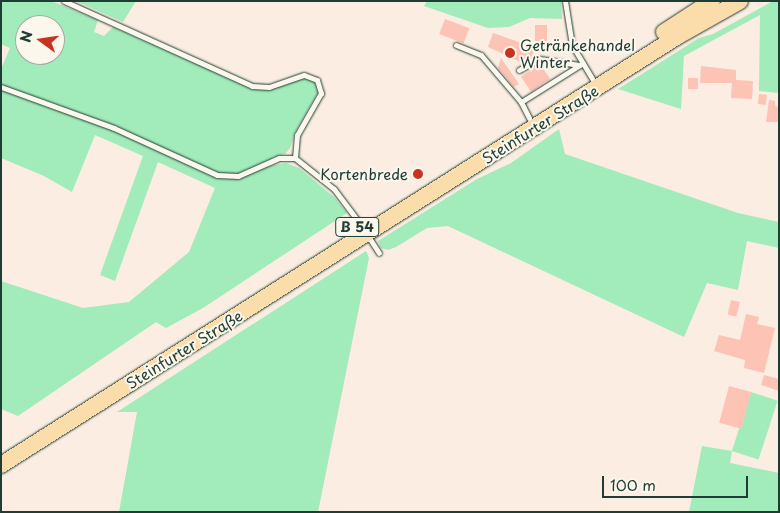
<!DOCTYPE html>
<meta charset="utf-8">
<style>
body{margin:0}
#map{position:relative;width:780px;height:513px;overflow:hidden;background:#fbede1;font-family:"Playpen Sans",sans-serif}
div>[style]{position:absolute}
.green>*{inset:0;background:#a2ebba;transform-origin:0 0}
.building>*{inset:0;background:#fdc3b5;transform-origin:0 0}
.roads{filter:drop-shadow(0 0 1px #1f3d34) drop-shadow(0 0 1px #1f3d34)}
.lane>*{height:5px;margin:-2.5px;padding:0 2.5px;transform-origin:2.5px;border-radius:2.5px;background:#fbf7ec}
.primary>*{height:16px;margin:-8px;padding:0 8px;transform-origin:8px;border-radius:8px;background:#faddab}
.dots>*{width:14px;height:14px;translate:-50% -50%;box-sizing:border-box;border:2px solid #fbf7ec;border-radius:50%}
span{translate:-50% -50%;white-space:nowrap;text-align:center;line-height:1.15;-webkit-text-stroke:4px #fbf7ec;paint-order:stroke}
.shield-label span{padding:1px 4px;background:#fbf7ec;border:1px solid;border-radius:4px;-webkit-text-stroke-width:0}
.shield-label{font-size:14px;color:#1f3d34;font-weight:700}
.poi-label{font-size:15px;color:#1f3d34}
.left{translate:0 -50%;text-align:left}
.right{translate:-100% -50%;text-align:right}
.street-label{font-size:15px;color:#1f3d34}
.frame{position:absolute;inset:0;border:2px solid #1f3d34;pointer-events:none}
.north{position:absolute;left:15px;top:15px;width:50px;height:50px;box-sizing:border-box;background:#fbf7ec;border:1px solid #a3ada2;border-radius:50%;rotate:284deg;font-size:14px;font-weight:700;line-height:20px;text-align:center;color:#1f3d34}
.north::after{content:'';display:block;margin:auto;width:18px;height:22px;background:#c8321e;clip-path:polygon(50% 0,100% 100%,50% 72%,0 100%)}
.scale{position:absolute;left:602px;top:476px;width:146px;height:22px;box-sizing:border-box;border:2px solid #1f3d34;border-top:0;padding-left:6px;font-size:15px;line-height:18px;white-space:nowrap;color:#1f3d34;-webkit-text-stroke:4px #fbf7ec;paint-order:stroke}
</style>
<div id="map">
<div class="green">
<div style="clip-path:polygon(evenodd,1px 1px,51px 1px,98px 20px,94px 32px,104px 36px,113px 27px,251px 88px,270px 88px,304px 77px,315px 82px,318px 92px,295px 133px,290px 148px,285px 154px,273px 157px,265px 167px,286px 163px,299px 168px,334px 197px,347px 213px,203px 308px,166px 328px,156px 322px,18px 416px,1px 409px,1px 281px,83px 308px,129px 302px,189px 252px,215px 188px,158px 162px,115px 281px,100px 275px,143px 156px,95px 135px,72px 192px,44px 176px,1px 158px,1px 69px,10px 48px,1px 44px,1px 1px,25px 25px,55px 25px,55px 55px,25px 55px,25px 25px)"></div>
<div style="clip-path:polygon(76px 1px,136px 1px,123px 22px)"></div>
<div style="clip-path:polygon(427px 1px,561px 1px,562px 19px,530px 18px,509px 27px,488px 28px,424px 6px)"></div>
<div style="clip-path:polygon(773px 1px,779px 1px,779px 93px,759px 91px,760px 15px,684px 56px,681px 109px,618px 89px,699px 38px,713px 34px)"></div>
<div style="clip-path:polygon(559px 129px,565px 154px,738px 213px,779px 222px,779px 248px,747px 241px,738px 290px,707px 283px,684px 337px,448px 226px,427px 228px,396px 247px,388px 250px,381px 248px,378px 241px,477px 179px,511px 163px)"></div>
<div style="clip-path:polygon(366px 251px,369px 258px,318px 512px,119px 512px,137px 412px,117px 412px)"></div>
<div style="left:751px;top:392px;width:28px;height:62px;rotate:18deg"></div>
<div style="clip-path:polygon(702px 446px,732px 451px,730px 463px,779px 473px,779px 512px,689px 512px)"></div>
</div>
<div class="building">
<div style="left:445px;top:19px;width:26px;height:16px;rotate:21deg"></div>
<div style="left:535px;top:25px;width:12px;height:16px"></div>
<div style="clip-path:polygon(493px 33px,535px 48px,531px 59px,523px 63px,488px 47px)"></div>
<div style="clip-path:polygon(501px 58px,519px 84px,514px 87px,498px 68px)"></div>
<div style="left:540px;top:64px;width:18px;height:23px;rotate:56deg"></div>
<div style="clip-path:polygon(701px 66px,736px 70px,736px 80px,753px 81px,752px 99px,731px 98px,732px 83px,700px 83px)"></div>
<div style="left:688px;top:78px;width:10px;height:11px"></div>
<div style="left:759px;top:94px;width:8px;height:10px;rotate:7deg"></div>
<div style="clip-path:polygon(769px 100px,775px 101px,775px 106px,779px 107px,779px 122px,766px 122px)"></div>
<div style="left:731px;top:300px;width:9px;height:15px;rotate:13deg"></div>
<div style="clip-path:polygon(746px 314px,759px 317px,757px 324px,775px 328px,764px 373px,744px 368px,745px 360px,714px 351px,719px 335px,740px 340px)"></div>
<div style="clip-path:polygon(764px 375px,779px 379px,779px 391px,761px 385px)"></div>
<div style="left:729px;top:386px;width:23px;height:38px;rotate:15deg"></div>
</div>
<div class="roads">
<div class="lane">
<div style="left:64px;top:1px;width:206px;rotate:24.3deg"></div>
<div style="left:252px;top:86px;width:17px;rotate:3deg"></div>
<div style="left:269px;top:87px;width:37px;rotate:-19deg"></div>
<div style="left:304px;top:75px;width:14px;rotate:21deg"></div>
<div style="left:317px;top:80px;width:14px;rotate:73deg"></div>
<div style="left:321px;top:93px;width:48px;rotate:119.7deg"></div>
<div style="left:297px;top:135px;width:23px;rotate:95deg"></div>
<div style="left:565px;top:1px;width:45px;rotate:81deg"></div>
<div style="left:572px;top:45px;width:39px;rotate:59deg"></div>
<div style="left:456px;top:45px;width:27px;rotate:22deg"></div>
<div style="left:481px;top:55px;width:62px;rotate:49.6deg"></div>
<div style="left:521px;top:102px;width:73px;rotate:-32.2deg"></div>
<div style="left:519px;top:70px;width:23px;rotate:-29deg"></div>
<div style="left:539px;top:59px;width:41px;rotate:8.3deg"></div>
<div style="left:1px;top:87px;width:120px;rotate:19.9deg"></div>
<div style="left:114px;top:128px;width:113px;rotate:24.5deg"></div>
<div style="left:217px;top:175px;width:21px;rotate:3deg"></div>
<div style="left:238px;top:176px;width:45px;rotate:-23.7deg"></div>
<div style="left:279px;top:158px;width:16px"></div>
<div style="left:295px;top:158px;width:50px;rotate:38.5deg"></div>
<div style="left:334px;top:189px;width:45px;rotate:53.1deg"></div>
<div style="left:521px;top:102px;width:18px;rotate:63deg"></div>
<div style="left:368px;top:236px;width:20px;rotate:57deg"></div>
</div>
<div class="primary">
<div style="left:664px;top:32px;width:57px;rotate:-32.9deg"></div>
<div style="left:1px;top:465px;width:801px;rotate:-32.36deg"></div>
<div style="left:678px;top:36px;width:71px;rotate:-29.4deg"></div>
</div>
</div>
<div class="dots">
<div style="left:510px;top:53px;background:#c8321e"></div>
<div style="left:418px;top:174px;background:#c8321e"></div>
</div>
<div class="shield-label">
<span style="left:357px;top:227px">B 54</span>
</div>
<div class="poi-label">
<span class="left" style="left:520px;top:53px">Getränkehandel<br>Winter</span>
<span class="right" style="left:408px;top:174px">Kortenbrede</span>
</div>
<div class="street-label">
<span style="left:540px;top:124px;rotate:-32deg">Steinfurter Straße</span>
<span style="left:184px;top:349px;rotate:-32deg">Steinfurter Straße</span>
</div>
<div class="frame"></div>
<div class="north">N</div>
<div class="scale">100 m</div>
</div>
